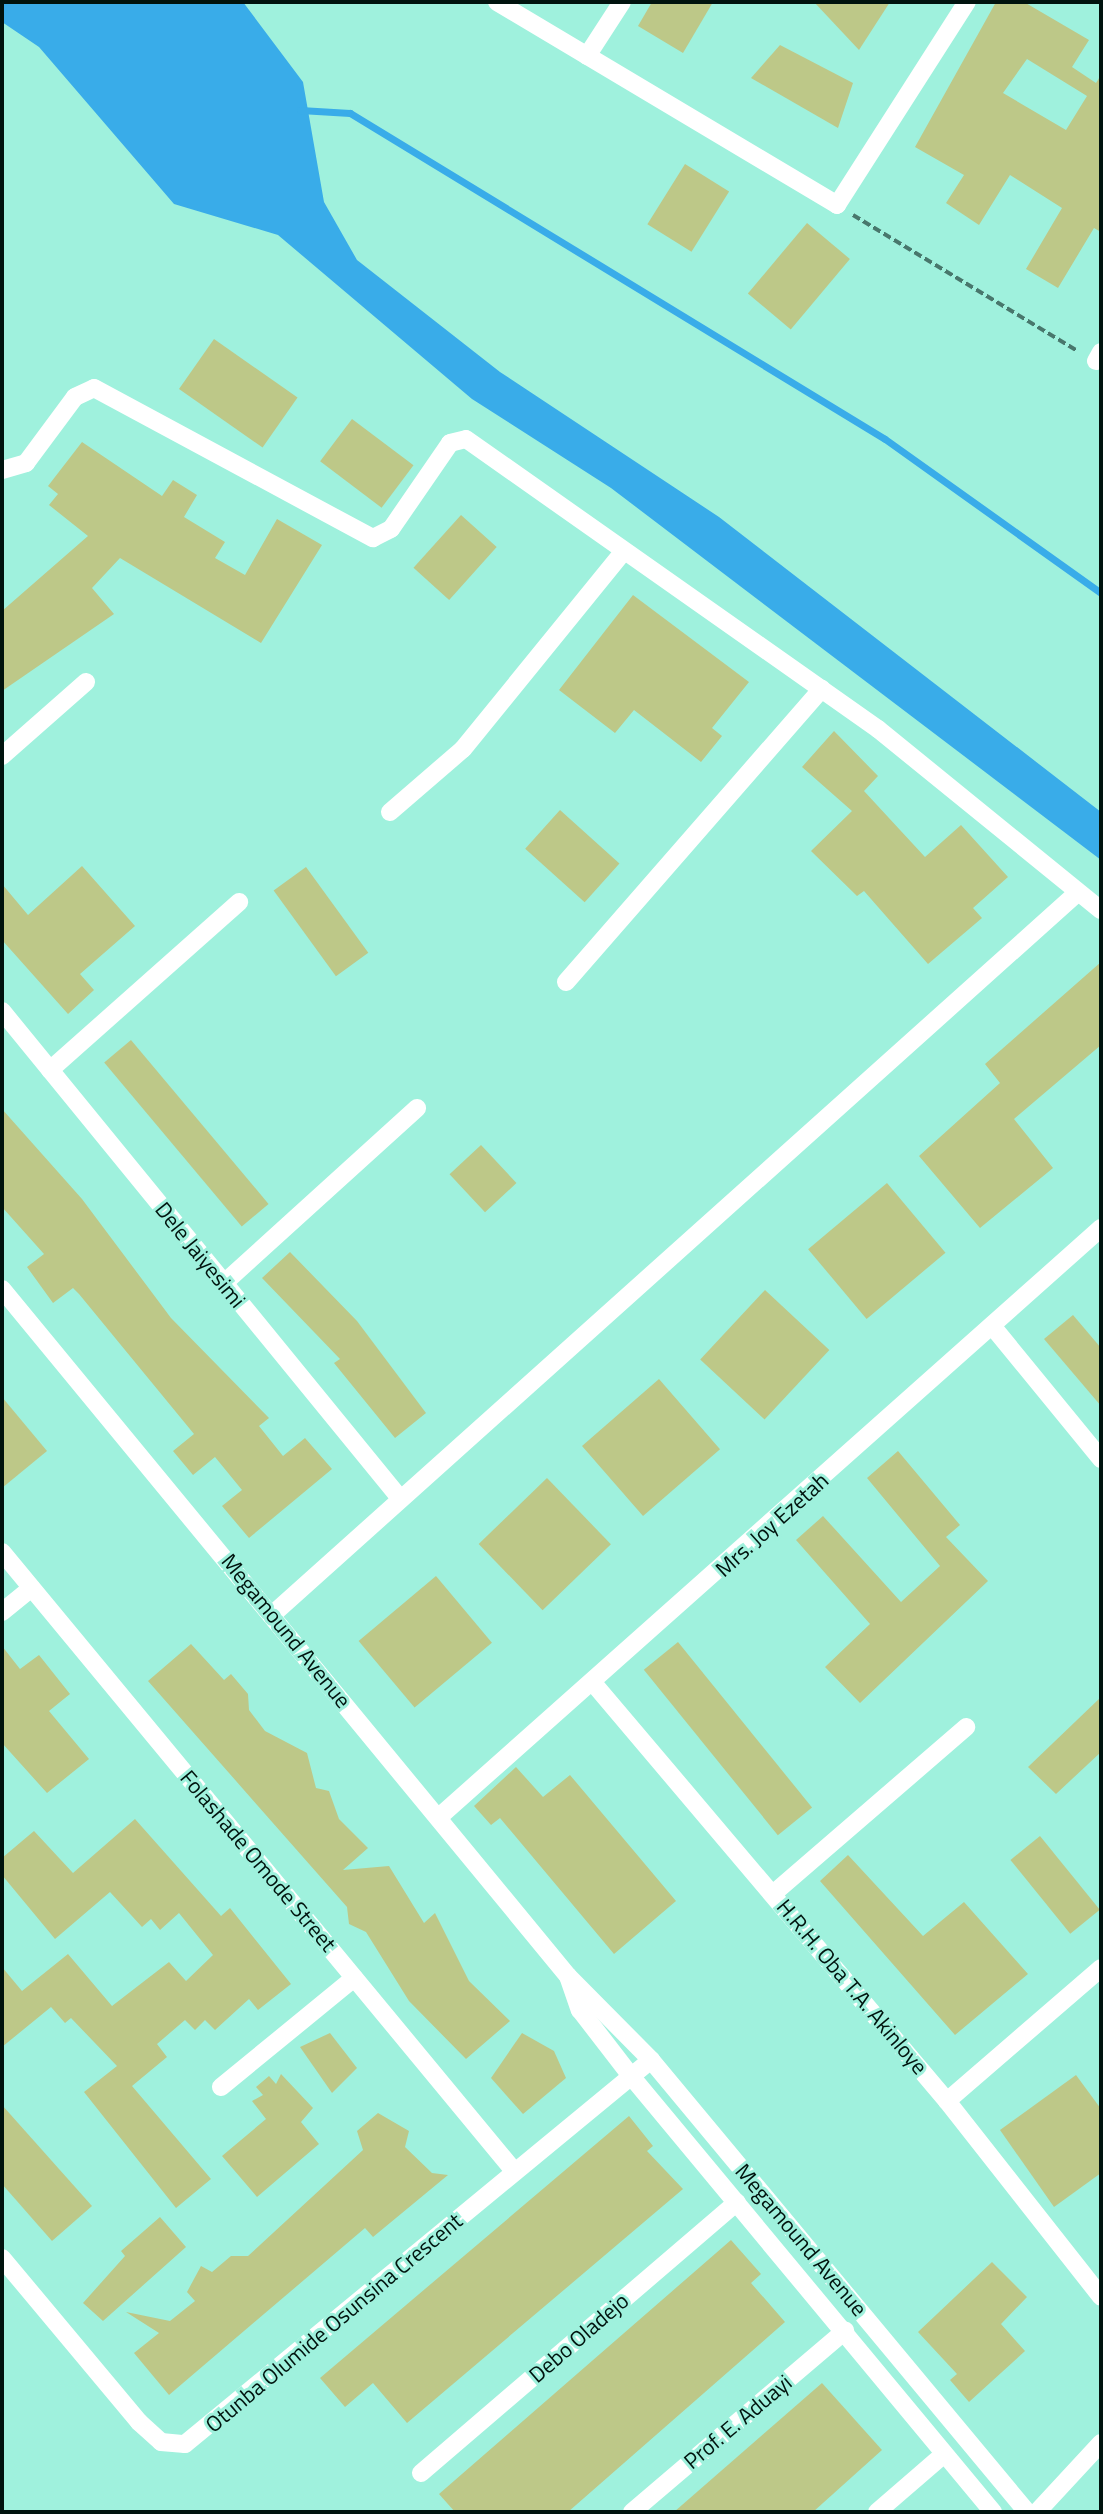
<!DOCTYPE html>
<style>
body{margin:0}
#map{position:relative;width:1103px;height:2514px;overflow:hidden;background:#9ff1dd;font-family:"Titillium Web",sans-serif}
div>[style]{position:absolute}
.water>*{inset:0;background:#39ace9}
.stream>*{height:7px;margin:-3.5px;padding:0 3.5px;transform-origin:3.5px;border-radius:3.5px;background:#39ace9}
.building>*{inset:0;background:#bdc888;transform-origin:0 0}
.path>*{height:4px;margin-top:-2px;transform-origin:0;background:repeating-linear-gradient(90deg,#48776c 0 8px,transparent 0 12px)}
.street>*{height:18px;margin:-9px;padding:0 9px;transform-origin:9px;border-radius:9px;background:#fff}
span{translate:-50% -50%;white-space:nowrap;text-align:center;line-height:1.15;-webkit-text-stroke:6px #9ff1dd;paint-order:stroke}
.street-label{font-size:22px;color:#00130e}
.frame{position:absolute;inset:0;border:4px solid #00130e;pointer-events:none}
</style>
<div id="map">
<div class="water">
<div style="clip-path:polygon(2px 2px,243px 2px,303px 82px,324px 202px,357px 260px,500px 372px,719px 517px,1101px 812px,1101px 860px,611px 488px,472px 399px,278px 235px,174px 204px,39px 47px,2px 22px)"></div>
</div>
<div class="stream">
<div style="left:300px;top:110px;width:50px;rotate:3.4deg"></div>
<div style="left:350px;top:113px;width:626px;rotate:31.36deg"></div>
<div style="left:885px;top:439px;width:265px;rotate:35.5deg"></div>
</div>
<div class="building">
<div style="clip-path:polygon(652px 2px,713px 2px,683px 53px,638px 26px)"></div>
<div style="clip-path:polygon(814px 2px,890px 2px,859px 50px)"></div>
<div style="clip-path:polygon(evenodd,996px 2px,1024px 2px,1089px 40px,1072px 67px,1096px 83px,1101px 75px,1101px 232px,1094px 228px,1058px 288px,1026px 269px,1062px 208px,1010px 175px,979px 225px,946px 203px,964px 175px,915px 147px,996px 2px,1027px 59px,1087px 96px,1066px 130px,1003px 93px,1027px 59px)"></div>
<div style="clip-path:polygon(780px 45px,853px 83px,838px 128px,751px 78px)"></div>
<div style="left:685px;top:164px;width:52px;height:71px;rotate:32deg"></div>
<div style="left:807px;top:223px;width:56px;height:92px;rotate:40deg"></div>
<div style="left:214px;top:339px;width:102px;height:61px;rotate:35deg"></div>
<div style="left:352px;top:419px;width:77px;height:53px;rotate:37deg"></div>
<div style="clip-path:polygon(82px 442px,162px 496px,173px 480px,197px 495px,184px 517px,225px 542px,215px 558px,245px 575px,277px 519px,322px 545px,261px 643px,120px 558px,92px 588px,114px 614px,2px 691px,2px 611px,88px 536px,49px 505px,58px 494px,48px 486px)"></div>
<div style="left:461px;top:515px;width:48px;height:71px;rotate:42deg"></div>
<div style="clip-path:polygon(633px 595px,749px 682px,712px 728px,722px 736px,701px 762px,634px 710px,615px 733px,559px 690px)"></div>
<div style="clip-path:polygon(834px 731px,878px 776px,864px 791px,925px 857px,961px 825px,1008px 877px,973px 908px,982px 918px,928px 964px,864px 891px,857px 896px,811px 851px,852px 811px,802px 767px)"></div>
<div style="left:560px;top:810px;width:80px;height:52px;rotate:42deg"></div>
<div style="clip-path:polygon(82px 866px,135px 926px,80px 974px,94px 990px,68px 1014px,2px 940px,2px 884px,28px 915px)"></div>
<div style="left:306px;top:867px;width:106px;height:40px;rotate:54deg"></div>
<div style="clip-path:polygon(1101px 962px,1101px 1045px,1014px 1119px,1053px 1168px,980px 1228px,919px 1156px,1000px 1083px,985px 1064px)"></div>
<div style="left:131px;top:1040px;width:214px;height:35px;rotate:50deg"></div>
<div style="clip-path:polygon(2px 1109px,82px 1199px,171px 1318px,269px 1418px,259px 1426px,283px 1456px,305px 1438px,332px 1469px,249px 1538px,222px 1506px,242px 1490px,215px 1457px,193px 1475px,173px 1451px,194px 1434px,79px 1294px,73px 1288px,53px 1303px,27px 1267px,44px 1254px,2px 1207px)"></div>
<div style="left:481px;top:1145px;width:52px;height:43px;rotate:47deg"></div>
<div style="left:887px;top:1183px;width:91px;height:103px;rotate:50deg"></div>
<div style="clip-path:polygon(290px 1252px,357px 1321px,426px 1413px,395px 1438px,334px 1363px,340px 1359px,262px 1278px)"></div>
<div style="left:765px;top:1290px;width:88px;height:95px;rotate:43deg"></div>
<div style="clip-path:polygon(1073px 1315px,1101px 1348px,1101px 1406px,1044px 1339px)"></div>
<div style="left:659px;top:1379px;width:93px;height:102px;rotate:49deg"></div>
<div style="clip-path:polygon(2px 1397px,47px 1451px,2px 1488px)"></div>
<div style="clip-path:polygon(898px 1451px,960px 1525px,946px 1537px,988px 1581px,860px 1703px,825px 1667px,870px 1624px,796px 1540px,823px 1516px,901px 1602px,940px 1566px,867px 1478px)"></div>
<div style="left:547px;top:1478px;width:92px;height:95px;rotate:46deg"></div>
<div style="left:436px;top:1576px;width:87px;height:101px;rotate:50deg"></div>
<div style="left:678px;top:1642px;width:213px;height:44px;rotate:51deg"></div>
<div style="clip-path:polygon(191px 1644px,224px 1680px,231px 1674px,248px 1694px,249px 1710px,265px 1731px,307px 1753px,316px 1788px,329px 1791px,339px 1819px,368px 1848px,343px 1870px,389px 1866px,424px 1923px,435px 1913px,469px 1981px,510px 2021px,466px 2059px,409px 2001px,366px 1932px,349px 1924px,347px 1907px,148px 1681px)"></div>
<div style="clip-path:polygon(2px 1646px,20px 1669px,39px 1655px,70px 1694px,49px 1711px,89px 1759px,47px 1793px,2px 1743px)"></div>
<div style="clip-path:polygon(1101px 1697px,1101px 1752px,1056px 1794px,1028px 1767px)"></div>
<div style="clip-path:polygon(516px 1767px,543px 1797px,570px 1775px,676px 1901px,614px 1954px,500px 1818px,491px 1825px,474px 1806px)"></div>
<div style="clip-path:polygon(135px 1819px,221px 1916px,230px 1908px,291px 1984px,258px 2010px,249px 1999px,215px 2030px,205px 2020px,195px 2030px,185px 2020px,157px 2044px,167px 2057px,132px 2086px,211px 2179px,176px 2208px,84px 2092px,117px 2066px,71px 2018px,65px 2023px,51px 2007px,2px 2047px,2px 1967px,22px 1991px,68px 1954px,112px 2006px,169px 1962px,186px 1981px,213px 1955px,179px 1913px,160px 1930px,151px 1919px,142px 1927px,110px 1892px,55px 1939px,2px 1875px,2px 1858px,34px 1831px,73px 1873px)"></div>
<div style="left:1040px;top:1836px;width:95px;height:38px;rotate:51deg"></div>
<div style="clip-path:polygon(848px 1855px,923px 1936px,964px 1902px,1028px 1974px,955px 2035px,820px 1881px)"></div>
<div style="clip-path:polygon(330px 2033px,357px 2068px,332px 2093px,300px 2047px)"></div>
<div style="clip-path:polygon(522px 2033px,554px 2051px,566px 2078px,523px 2114px,491px 2078px)"></div>
<div style="clip-path:polygon(281px 2074px,313px 2108px,301px 2122px,319px 2144px,257px 2197px,222px 2156px,266px 2119px,252px 2101px,263px 2095px,256px 2087px,269px 2076px,276px 2084px)"></div>
<div style="clip-path:polygon(1076px 2075px,1101px 2109px,1101px 2173px,1054px 2207px,1000px 2130px)"></div>
<div style="clip-path:polygon(2px 2105px,92px 2206px,52px 2241px,2px 2184px)"></div>
<div style="clip-path:polygon(378px 2113px,409px 2131px,405px 2147px,432px 2173px,448px 2175px,373px 2237px,365px 2228px,169px 2395px,134px 2353px,159px 2333px,126px 2312px,170px 2321px,195px 2301px,187px 2292px,201px 2266px,212px 2272px,231px 2256px,248px 2256px,363px 2150px,357px 2131px)"></div>
<div style="clip-path:polygon(629px 2116px,653px 2146px,647px 2151px,683px 2189px,407px 2423px,373px 2383px,345px 2407px,320px 2378px)"></div>
<div style="clip-path:polygon(160px 2217px,186px 2247px,103px 2321px,83px 2303px,125px 2256px,121px 2251px)"></div>
<div style="clip-path:polygon(731px 2240px,761px 2274px,751px 2283px,785px 2322px,568px 2512px,455px 2512px,439px 2494px)"></div>
<div style="clip-path:polygon(992px 2262px,1027px 2297px,1001px 2324px,1025px 2351px,969px 2402px,950px 2380px,957px 2374px,918px 2332px)"></div>
<div style="clip-path:polygon(822px 2383px,882px 2450px,813px 2512px,674px 2512px)"></div>
</div>
<div class="path">
<div style="left:853px;top:215px;width:263px;rotate:31.2deg"></div>
</div>
<div class="street">
<div style="left:497px;top:2px;width:396px;rotate:30.8deg"></div>
<div style="left:837px;top:205px;width:241px;rotate:-57.4deg"></div>
<div style="left:587px;top:56px;width:64px;rotate:-57.1deg"></div>
<div style="left:1096px;top:361px;width:10px;rotate:-61deg"></div>
<div style="left:2px;top:470px;width:25px;rotate:-16deg"></div>
<div style="left:26px;top:463px;width:82px;rotate:-53.4deg"></div>
<div style="left:75px;top:397px;width:21px;rotate:-25deg"></div>
<div style="left:94px;top:388px;width:317px;rotate:28.3deg"></div>
<div style="left:373px;top:538px;width:20px;rotate:-27deg"></div>
<div style="left:391px;top:529px;width:104px;rotate:-55.5deg"></div>
<div style="left:450px;top:443px;width:16px;rotate:-14deg"></div>
<div style="left:466px;top:439px;width:504px;rotate:35.14deg"></div>
<div style="left:878px;top:729px;width:287px;rotate:39.1deg"></div>
<div style="left:2px;top:756px;width:112px;rotate:-41.4deg"></div>
<div style="left:390px;top:812px;width:96px;rotate:-40.8deg"></div>
<div style="left:463px;top:749px;width:255px;rotate:-50.9deg"></div>
<div style="left:566px;top:982px;width:389px;rotate:-48.9deg"></div>
<div style="left:2px;top:1011px;width:628px;rotate:50.76deg"></div>
<div style="left:50px;top:1070px;width:253px;rotate:-41.6deg"></div>
<div style="left:223px;top:1284px;width:262px;rotate:-42.2deg"></div>
<div style="left:2px;top:1289px;width:890px;rotate:50.52deg"></div>
<div style="left:568px;top:1976px;width:118px;rotate:45.3deg"></div>
<div style="left:651px;top:2060px;width:588px;rotate:50.24deg"></div>
<div style="left:993px;top:1327px;width:171px;rotate:50.7deg"></div>
<div style="left:2px;top:1552px;width:803px;rotate:50.4deg"></div>
<div style="left:2px;top:1612px;width:38px;rotate:-39deg"></div>
<div style="left:273px;top:1614px;width:1080px;rotate:-41.88deg"></div>
<div style="left:594px;top:1684px;width:546px;rotate:49.75deg"></div>
<div style="left:947px;top:2101px;width:249px;rotate:51.8deg"></div>
<div style="left:439px;top:1817px;width:886px;rotate:-41.66deg"></div>
<div style="left:774px;top:1893px;width:254px;rotate:-40.8deg"></div>
<div style="left:568px;top:1976px;width:36px;rotate:71deg"></div>
<div style="left:580px;top:2010px;width:83px;rotate:52.3deg"></div>
<div style="left:631px;top:2076px;width:567px;rotate:50.3deg"></div>
<div style="left:221px;top:2087px;width:172px;rotate:-39.3deg"></div>
<div style="left:947px;top:2101px;width:203px;rotate:-40.8deg"></div>
<div style="left:2px;top:2258px;width:214px;rotate:50.1deg"></div>
<div style="left:139px;top:2422px;width:30px;rotate:42deg"></div>
<div style="left:161px;top:2442px;width:24px;rotate:5deg"></div>
<div style="left:185px;top:2444px;width:604px;rotate:-39.49deg"></div>
<div style="left:421px;top:2473px;width:416px;rotate:-40.6deg"></div>
<div style="left:632px;top:2512px;width:280px;rotate:-40.4deg"></div>
<div style="left:877px;top:2512px;width:87px;rotate:-40.8deg"></div>
<div style="left:1037px;top:2512px;width:94px;rotate:-47.2deg"></div>
</div>
<div class="street-label">
<span style="left:200px;top:1255px;rotate:51deg">Dele Jaiyesimi</span>
<span style="left:772px;top:1525px;rotate:-42deg">Mrs. Joy Ezetah</span>
<span style="left:286px;top:1631px;rotate:51deg">Megamound Avenue</span>
<span style="left:258px;top:1861px;rotate:50deg">Folashade Omode Street</span>
<span style="left:852px;top:1987px;rotate:50deg">H.R.H. Oba T.A. Akinloye</span>
<span style="left:801px;top:2240px;rotate:50deg">Megamound Avenue</span>
<span style="left:334px;top:2323px;rotate:-40deg">Otunba Olumide Osunsina Crescent</span>
<span style="left:579px;top:2338px;rotate:-41deg">Debo Oladejo</span>
<span style="left:738px;top:2422px;rotate:-40deg">Prof. E. Aduayi</span>
</div>
<div class="frame"></div>
</div>
